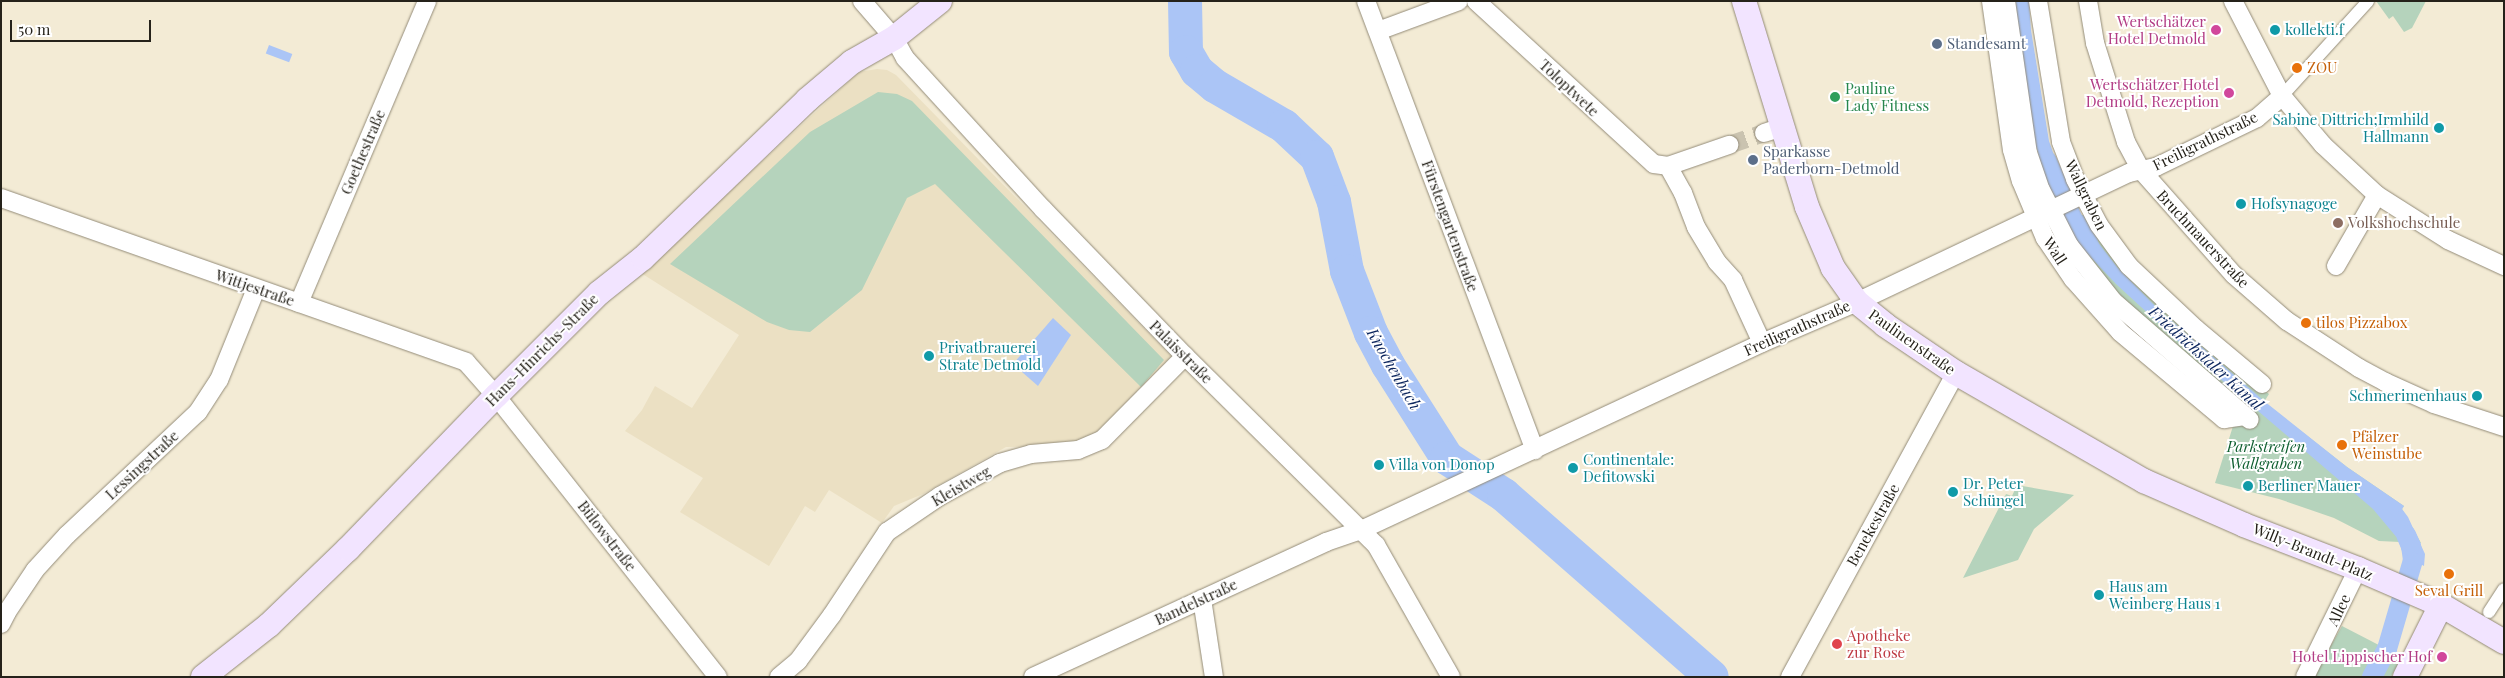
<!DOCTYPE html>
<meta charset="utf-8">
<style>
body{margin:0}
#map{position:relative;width:2505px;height:678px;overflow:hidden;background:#f3ebd5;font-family:"Playfair Display",serif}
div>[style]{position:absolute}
.built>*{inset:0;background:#ebe0c3}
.green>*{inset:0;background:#b5d3bc}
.water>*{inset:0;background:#abc5f6;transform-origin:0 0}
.canal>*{height:20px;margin:-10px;padding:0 10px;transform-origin:10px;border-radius:10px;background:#abc5f6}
.river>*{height:34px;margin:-17px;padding:0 17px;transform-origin:17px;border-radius:17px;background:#abc5f6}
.minor-tunnel>*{height:18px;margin-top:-9px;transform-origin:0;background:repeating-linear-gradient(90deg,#cac3b0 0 18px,transparent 0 27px)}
.roads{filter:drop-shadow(0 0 1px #938b78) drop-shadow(0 0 1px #938b78)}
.pedestrian>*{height:12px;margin:-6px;padding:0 6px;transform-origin:6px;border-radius:6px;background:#fff}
.minor>*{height:18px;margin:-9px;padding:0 9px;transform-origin:9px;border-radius:9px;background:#fff}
.secondary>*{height:24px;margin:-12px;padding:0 12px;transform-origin:12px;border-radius:12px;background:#f2e4ff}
.dots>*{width:14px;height:14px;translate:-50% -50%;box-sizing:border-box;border:2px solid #fff;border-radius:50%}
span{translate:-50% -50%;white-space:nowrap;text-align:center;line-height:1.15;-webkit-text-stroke:4px #fff;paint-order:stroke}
.hotel-label{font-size:15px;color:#b23c85}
.right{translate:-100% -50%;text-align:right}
.culture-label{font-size:15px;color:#0d838f}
.left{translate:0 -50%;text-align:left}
.service-label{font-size:15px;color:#4e5e75}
.food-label{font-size:15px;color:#c56008}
.street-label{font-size:15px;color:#25221a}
.leisure-label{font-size:15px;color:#27864d}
.education-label{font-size:15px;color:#785e54}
.park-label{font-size:15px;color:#0f5f30;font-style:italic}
.health-label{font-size:15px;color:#be3a42}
.water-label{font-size:16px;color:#0c265e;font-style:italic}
.frame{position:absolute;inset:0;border:2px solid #25221a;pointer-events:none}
.scale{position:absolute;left:10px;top:20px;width:141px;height:22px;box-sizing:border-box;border:2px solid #25221a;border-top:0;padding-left:6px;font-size:15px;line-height:18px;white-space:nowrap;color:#25221a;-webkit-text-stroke:4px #fff;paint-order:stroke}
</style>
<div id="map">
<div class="built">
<div style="clip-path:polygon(877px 69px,887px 70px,896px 75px,1172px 357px,1091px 438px,1072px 446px,1006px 447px,923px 494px,894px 506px,882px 523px,829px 490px,815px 512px,805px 506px,769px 566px,680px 512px,703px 478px,625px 431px,642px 410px,655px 386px,692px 408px,739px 335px,641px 273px,859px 72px)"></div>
</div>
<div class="green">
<div style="clip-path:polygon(2376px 1px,2426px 1px,2412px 28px,2404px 32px,2393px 16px,2389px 19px)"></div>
<div style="clip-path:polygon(878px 92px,897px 94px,912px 101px,1164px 360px,1141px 387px,935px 184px,907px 198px,862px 290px,810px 332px,789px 330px,767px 322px,670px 264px,810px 132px)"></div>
<div style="clip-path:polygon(2085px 214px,2223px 357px,2269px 394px,2264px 402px,2347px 467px,2404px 506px,2402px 509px,2421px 543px,2379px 541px,2334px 518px,2279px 499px,2215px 483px,2234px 423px,2123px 326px,2079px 278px,2048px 231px)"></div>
<div style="clip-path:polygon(2017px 485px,2074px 495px,2034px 529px,2018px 560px,1963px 578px,2006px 494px,2012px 496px)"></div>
<div style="clip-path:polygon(2342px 626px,2402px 657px,2391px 677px,2313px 677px)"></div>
</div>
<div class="water">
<div style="clip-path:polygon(2015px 1px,2029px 1px,2031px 30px,2049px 141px,2055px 158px,2068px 182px,2049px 191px,2033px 136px)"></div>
<div style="left:269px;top:45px;width:25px;height:9px;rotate:21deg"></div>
<div style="clip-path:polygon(2083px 215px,2100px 245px,2118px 268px,2158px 309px,2264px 401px,2347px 467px,2404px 506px,2402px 509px,2408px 517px,2425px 554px,2424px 566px,2403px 554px,2398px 539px,2373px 509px,2203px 364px,2116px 284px,2080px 246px,2064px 224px)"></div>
<div style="clip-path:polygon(1053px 318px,1071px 335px,1038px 386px,1013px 364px)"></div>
</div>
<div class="canal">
<div style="left:2047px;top:161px;width:64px;rotate:66.2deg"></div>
<div style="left:2073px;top:220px;width:27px;rotate:56deg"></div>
<div style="left:2372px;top:677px;width:32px;rotate:-62deg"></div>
<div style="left:2387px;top:649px;width:93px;rotate:-73.7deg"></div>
<div style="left:2413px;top:560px;width:14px;rotate:-98deg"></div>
<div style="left:2411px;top:546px;width:12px;rotate:-114deg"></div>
</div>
<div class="river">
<div style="left:1185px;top:1px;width:51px;rotate:88.9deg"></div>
<div style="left:1186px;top:52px;width:22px;rotate:60deg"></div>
<div style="left:1197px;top:71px;width:23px;rotate:40deg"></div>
<div style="left:1215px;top:86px;width:80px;rotate:30.1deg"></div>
<div style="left:1284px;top:126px;width:45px;rotate:43.2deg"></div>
<div style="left:1317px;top:157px;width:48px;rotate:69.3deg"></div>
<div style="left:1334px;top:202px;width:70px;rotate:79.3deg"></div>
<div style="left:1347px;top:271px;width:66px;rotate:68.8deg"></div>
<div style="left:1371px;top:333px;width:36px;rotate:62deg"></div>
<div style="left:1388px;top:365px;width:110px;rotate:57.6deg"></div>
<div style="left:1447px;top:458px;width:68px;rotate:33deg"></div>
<div style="left:1504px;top:495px;width:276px;rotate:41.2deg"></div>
</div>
<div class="minor-tunnel">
<div style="left:1729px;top:145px;width:37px;rotate:-19deg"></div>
</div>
<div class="roads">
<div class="pedestrian">
<div style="left:2282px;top:96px;width:128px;rotate:-47.8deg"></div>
<div style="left:2489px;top:612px;width:27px;rotate:-57deg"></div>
</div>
<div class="minor">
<div style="left:862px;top:1px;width:49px;rotate:49.1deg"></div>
<div style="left:894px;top:38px;width:23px;rotate:61deg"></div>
<div style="left:905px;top:58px;width:205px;rotate:47.6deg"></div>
<div style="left:1043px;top:209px;width:204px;rotate:46deg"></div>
<div style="left:1185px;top:356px;width:269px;rotate:44.7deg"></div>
<div style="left:1376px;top:545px;width:152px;rotate:60.4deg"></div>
<div style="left:1366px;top:1px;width:480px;rotate:69.4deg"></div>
<div style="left:1476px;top:1px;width:241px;rotate:42.5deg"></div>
<div style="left:1654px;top:164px;width:14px;rotate:8deg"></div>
<div style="left:1668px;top:166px;width:65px;rotate:-19deg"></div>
<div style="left:1991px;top:1px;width:150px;rotate:82deg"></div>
<div style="left:2012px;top:150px;width:32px;rotate:74deg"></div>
<div style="left:2021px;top:181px;width:62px;rotate:67.2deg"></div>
<div style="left:2045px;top:238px;width:50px;rotate:55.7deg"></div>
<div style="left:2073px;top:279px;width:71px;rotate:48.4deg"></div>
<div style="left:2120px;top:332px;width:136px;rotate:39.9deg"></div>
<div style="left:2224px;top:419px;width:21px;rotate:-8deg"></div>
<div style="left:2006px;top:1px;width:154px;rotate:81.8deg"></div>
<div style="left:2028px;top:153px;width:39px;rotate:71deg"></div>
<div style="left:2041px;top:190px;width:62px;rotate:63deg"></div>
<div style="left:2069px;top:245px;width:71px;rotate:51.8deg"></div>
<div style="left:2113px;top:301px;width:181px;rotate:41deg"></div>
<div style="left:2038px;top:1px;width:143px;rotate:80.7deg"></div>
<div style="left:2061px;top:142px;width:40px;rotate:69deg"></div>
<div style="left:2075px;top:179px;width:52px;rotate:62.4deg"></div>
<div style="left:2099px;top:225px;width:51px;rotate:53.8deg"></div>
<div style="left:2129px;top:266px;width:92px;rotate:43.2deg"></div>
<div style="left:2196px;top:329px;width:86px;rotate:39.8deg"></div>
<div style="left:2088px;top:1px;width:43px;rotate:80.5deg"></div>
<div style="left:2095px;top:43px;width:104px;rotate:72.6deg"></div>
<div style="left:2126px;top:142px;width:32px;rotate:62deg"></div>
<div style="left:2141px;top:170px;width:140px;rotate:48.5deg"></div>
<div style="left:2234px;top:275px;width:70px;rotate:41deg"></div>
<div style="left:2287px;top:321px;width:86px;rotate:33.1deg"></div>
<div style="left:2359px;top:368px;width:30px;rotate:28deg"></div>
<div style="left:2385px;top:382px;width:54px;rotate:24.2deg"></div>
<div style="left:2434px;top:404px;width:74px;rotate:18.2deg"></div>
<div style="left:2233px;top:1px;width:107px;rotate:62.7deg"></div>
<div style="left:2282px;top:96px;width:64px;rotate:50.1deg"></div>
<div style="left:2323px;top:145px;width:74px;rotate:42.8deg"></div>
<div style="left:2377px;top:195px;width:84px;rotate:32.4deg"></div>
<div style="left:2448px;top:240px;width:62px;rotate:24.9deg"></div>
<div style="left:1378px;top:31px;width:86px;rotate:-20.3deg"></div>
<div style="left:1764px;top:133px;width:19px;rotate:-18deg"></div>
<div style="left:1668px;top:166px;width:31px;rotate:61deg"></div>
<div style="left:1683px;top:193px;width:36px;rotate:69deg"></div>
<div style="left:1696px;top:227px;width:41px;rotate:59deg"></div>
<div style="left:1717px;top:262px;width:24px;rotate:48deg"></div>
<div style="left:1733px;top:280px;width:69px;rotate:65.3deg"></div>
<div style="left:1px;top:198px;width:493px;rotate:19.4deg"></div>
<div style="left:466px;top:362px;width:45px;rotate:48.6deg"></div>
<div style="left:496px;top:396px;width:358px;rotate:51.7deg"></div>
<div style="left:2336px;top:266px;width:82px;rotate:-60deg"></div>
<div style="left:299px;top:303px;width:328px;rotate:-67deg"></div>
<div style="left:1202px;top:599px;width:79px;rotate:81.3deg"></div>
<div style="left:1px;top:624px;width:13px;rotate:-63deg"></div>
<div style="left:7px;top:612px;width:50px;rotate:-56.3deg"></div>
<div style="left:35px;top:570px;width:47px;rotate:-47.6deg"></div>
<div style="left:67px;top:535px;width:180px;rotate:-43.2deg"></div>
<div style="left:198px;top:412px;width:38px;rotate:-57deg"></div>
<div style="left:219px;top:380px;width:98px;rotate:-67.9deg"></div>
<div style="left:779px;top:677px;width:25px;rotate:-40deg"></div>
<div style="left:798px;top:661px;width:57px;rotate:-53.5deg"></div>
<div style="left:832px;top:615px;width:100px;rotate:-56.5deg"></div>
<div style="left:887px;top:532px;width:64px;rotate:-34.2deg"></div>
<div style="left:940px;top:496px;width:68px;rotate:-28.8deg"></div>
<div style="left:1000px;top:463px;width:32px;rotate:-16deg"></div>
<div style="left:1031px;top:454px;width:47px;rotate:-4.9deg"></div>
<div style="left:1078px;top:450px;width:26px;rotate:-23deg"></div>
<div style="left:1102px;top:440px;width:118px;rotate:-45.3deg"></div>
<div style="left:1033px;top:677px;width:323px;rotate:-24.7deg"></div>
<div style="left:1326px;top:542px;width:37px;rotate:-19deg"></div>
<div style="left:1361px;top:530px;width:442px;rotate:-25deg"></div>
<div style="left:1762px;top:343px;width:103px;rotate:-23.3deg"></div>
<div style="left:1857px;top:302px;width:301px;rotate:-25.4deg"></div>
<div style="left:2129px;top:173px;width:28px;rotate:-13deg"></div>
<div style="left:2156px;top:167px;width:112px;rotate:-25.9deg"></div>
<div style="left:2257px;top:118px;width:33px;rotate:-41deg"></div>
<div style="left:1790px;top:677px;width:346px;rotate:-61.4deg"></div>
<div style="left:2305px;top:677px;width:120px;rotate:-63.9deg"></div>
</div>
<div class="secondary">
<div style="left:1744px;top:1px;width:215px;rotate:73deg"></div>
<div style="left:1807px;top:207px;width:66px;rotate:66.9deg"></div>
<div style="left:1833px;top:268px;width:42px;rotate:54.8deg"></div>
<div style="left:1857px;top:302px;width:36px;rotate:39deg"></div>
<div style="left:1885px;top:325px;width:86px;rotate:34.1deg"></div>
<div style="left:1956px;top:373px;width:217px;rotate:29.9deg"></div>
<div style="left:2144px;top:481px;width:109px;rotate:23.7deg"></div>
<div style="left:2244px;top:525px;width:122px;rotate:21.1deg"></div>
<div style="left:2358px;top:569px;width:90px;rotate:23.4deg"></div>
<div style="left:2441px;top:605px;width:73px;rotate:30.4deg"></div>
<div style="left:203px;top:677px;width:84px;rotate:-38.2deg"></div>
<div style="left:269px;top:625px;width:110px;rotate:-43.9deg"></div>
<div style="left:348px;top:549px;width:213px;rotate:-46deg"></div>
<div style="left:496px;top:396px;width:146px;rotate:-45deg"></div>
<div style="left:599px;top:293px;width:56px;rotate:-38.5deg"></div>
<div style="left:643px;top:258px;width:228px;rotate:-43.9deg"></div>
<div style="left:807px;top:100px;width:59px;rotate:-40.2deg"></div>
<div style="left:852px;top:62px;width:48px;rotate:-29.7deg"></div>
<div style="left:894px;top:38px;width:59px;rotate:-38.8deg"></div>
<div style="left:2405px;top:677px;width:80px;rotate:-63.4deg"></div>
</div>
</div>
<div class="dots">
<div style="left:2216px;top:30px;background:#d1479c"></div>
<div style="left:2275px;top:30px;background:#0f9aa8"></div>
<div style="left:1937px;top:44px;background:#5c6f8a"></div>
<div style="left:2297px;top:68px;background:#e8710a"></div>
<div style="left:2229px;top:93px;background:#d1479c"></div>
<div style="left:1835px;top:97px;background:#2e9e5b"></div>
<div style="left:2439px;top:128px;background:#0f9aa8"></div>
<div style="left:1753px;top:160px;background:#5c6f8a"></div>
<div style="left:2241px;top:204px;background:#0f9aa8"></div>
<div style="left:2338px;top:223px;background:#8d6e63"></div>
<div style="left:2306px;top:323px;background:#e8710a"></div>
<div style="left:929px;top:356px;background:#0f9aa8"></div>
<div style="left:2477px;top:396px;background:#0f9aa8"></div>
<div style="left:2342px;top:445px;background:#e8710a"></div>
<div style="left:1379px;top:465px;background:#0f9aa8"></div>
<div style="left:1573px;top:468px;background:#0f9aa8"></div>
<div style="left:2248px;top:486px;background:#0f9aa8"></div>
<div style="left:1953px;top:492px;background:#0f9aa8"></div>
<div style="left:2449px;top:574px;background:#e8710a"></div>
<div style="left:2099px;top:595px;background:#0f9aa8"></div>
<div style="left:1837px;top:644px;background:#e0444e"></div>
<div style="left:2442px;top:657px;background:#d1479c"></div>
</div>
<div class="hotel-label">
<span class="right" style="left:2206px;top:30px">Wertschätzer<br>Hotel Detmold</span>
<span class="right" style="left:2219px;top:93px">Wertschätzer Hotel<br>Detmold, Rezeption</span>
<span class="right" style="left:2432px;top:657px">Hotel Lippischer Hof</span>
</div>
<div class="culture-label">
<span class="left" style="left:2285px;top:30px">kollekti.f</span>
<span class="right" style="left:2429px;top:128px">Sabine Dittrich;Irmhild<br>Hallmann</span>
<span class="left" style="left:2251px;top:204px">Hofsynagoge</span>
<span class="left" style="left:939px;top:356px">Privatbrauerei<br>Strate Detmold</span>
<span class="right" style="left:2467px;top:396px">Schmerimenhaus</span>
<span class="left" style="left:1583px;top:468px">Continentale:<br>Defitowski</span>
<span class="left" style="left:1389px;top:465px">Villa von Donop</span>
<span class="left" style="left:1963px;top:492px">Dr. Peter<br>Schüngel</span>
<span class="left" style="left:2258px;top:486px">Berliner Mauer</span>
<span class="left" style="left:2109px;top:595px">Haus am<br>Weinberg Haus 1</span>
</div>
<div class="service-label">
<span class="left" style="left:1947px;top:44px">Standesamt</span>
<span class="left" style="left:1763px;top:160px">Sparkasse<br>Paderborn-Detmold</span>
</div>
<div class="food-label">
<span class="left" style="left:2307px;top:68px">ZOU</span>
<span class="left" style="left:2316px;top:323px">tilos Pizzabox</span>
<span class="left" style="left:2352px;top:445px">Pfälzer<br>Weinstube</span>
<span style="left:2449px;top:591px">Seval Grill</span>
</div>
<div class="street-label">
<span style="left:1569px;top:88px;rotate:43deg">Toloptwete</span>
<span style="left:2205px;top:141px;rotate:-26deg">Freiligrathstraße</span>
<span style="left:363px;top:152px;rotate:-67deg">Goethestraße</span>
<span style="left:2086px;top:195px;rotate:64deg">Wallgraben</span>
<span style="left:1450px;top:226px;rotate:70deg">Fürstengartenstraße</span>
<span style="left:2203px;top:239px;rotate:47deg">Bruchmauerstraße</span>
<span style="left:2055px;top:251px;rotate:57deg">Wall</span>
<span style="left:255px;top:288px;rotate:19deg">Wittjestraße</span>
<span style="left:1797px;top:328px;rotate:-24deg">Freiligrathstraße</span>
<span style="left:1912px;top:342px;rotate:35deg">Paulinenstraße</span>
<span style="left:542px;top:350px;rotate:-45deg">Hans-Hinrichs-Straße</span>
<span style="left:1181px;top:352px;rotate:45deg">Palaisstraße</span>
<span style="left:142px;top:465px;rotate:-43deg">Lessingstraße</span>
<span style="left:961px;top:486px;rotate:-30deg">Kleistweg</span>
<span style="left:1873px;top:525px;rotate:-61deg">Benekestraße</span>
<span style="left:607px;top:536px;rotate:52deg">Bülowstraße</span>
<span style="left:2313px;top:552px;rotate:22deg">Willy-Brandt-Platz</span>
<span style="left:1196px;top:602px;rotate:-25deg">Bandelstraße</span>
<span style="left:2339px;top:610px;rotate:-64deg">Allee</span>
</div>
<div class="leisure-label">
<span class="left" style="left:1845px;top:97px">Pauline<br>Lady Fitness</span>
</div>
<div class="education-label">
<span class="left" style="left:2348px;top:223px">Volkshochschule</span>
</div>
<div class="park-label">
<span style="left:2266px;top:455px">Parkstreifen<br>Wallgraben</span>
</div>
<div class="health-label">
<span class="left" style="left:1847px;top:644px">Apotheke<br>zur Rose</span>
</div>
<div class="water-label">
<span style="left:2206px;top:358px;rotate:42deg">Friedrichstaler Kanal</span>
<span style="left:1394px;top:369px;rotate:60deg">Knochenbach</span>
</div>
<div class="frame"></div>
<div class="scale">50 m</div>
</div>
